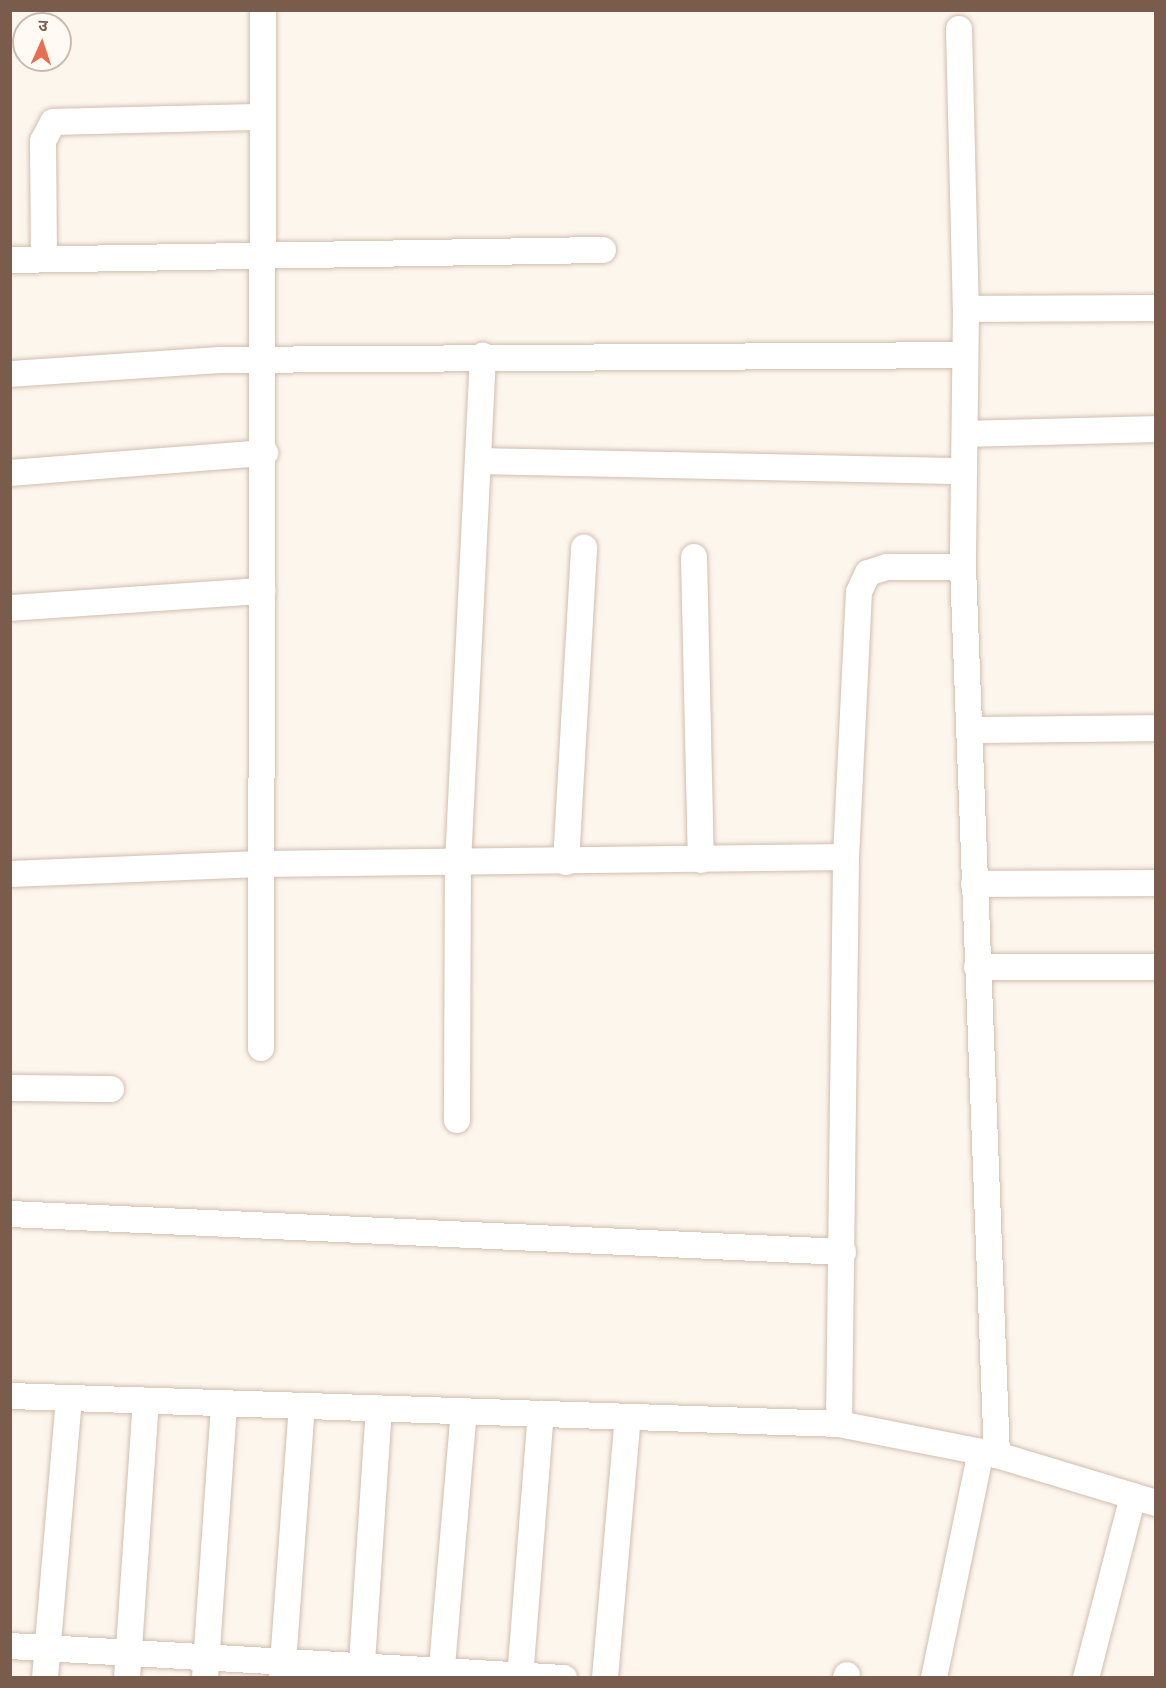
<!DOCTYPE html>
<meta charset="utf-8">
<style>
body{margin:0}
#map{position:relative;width:1166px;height:1688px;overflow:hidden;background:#fdf6ec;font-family:Helvetica,"Noto Sans Devanagari",sans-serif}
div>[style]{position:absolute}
.roads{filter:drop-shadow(0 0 2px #d1beb0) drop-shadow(0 0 2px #d1beb0)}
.minor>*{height:26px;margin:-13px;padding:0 13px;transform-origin:13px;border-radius:13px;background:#fff}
span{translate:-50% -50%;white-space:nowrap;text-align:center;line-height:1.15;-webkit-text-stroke:4.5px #fffaf3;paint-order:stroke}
.frame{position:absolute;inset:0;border:12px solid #7a5c4d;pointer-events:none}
.north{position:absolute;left:12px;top:12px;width:60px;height:60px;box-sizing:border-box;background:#fffaf3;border:2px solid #cabbb1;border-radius:50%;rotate:3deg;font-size:16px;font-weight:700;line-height:24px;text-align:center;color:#7a5c4d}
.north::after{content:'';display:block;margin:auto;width:21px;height:27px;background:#e76f51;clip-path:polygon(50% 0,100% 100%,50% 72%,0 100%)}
</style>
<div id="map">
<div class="roads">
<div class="minor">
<div style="left:959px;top:29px;width:280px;rotate:88.6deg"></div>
<div style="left:966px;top:309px;width:258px;rotate:90.7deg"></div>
<div style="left:963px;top:567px;width:889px;rotate:87.81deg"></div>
<div style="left:44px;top:259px;width:118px;rotate:-90.5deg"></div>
<div style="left:43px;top:141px;width:21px;rotate:-62deg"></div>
<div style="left:53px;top:122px;width:210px;rotate:-1.4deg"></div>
<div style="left:10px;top:260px;width:593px;rotate:-0.97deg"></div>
<div style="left:966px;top:309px;width:190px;rotate:-0.3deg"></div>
<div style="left:10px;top:374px;width:209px;rotate:-3.8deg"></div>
<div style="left:219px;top:360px;width:746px;rotate:-0.38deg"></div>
<div style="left:965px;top:434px;width:191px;rotate:-1.5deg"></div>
<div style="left:478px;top:461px;width:486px;rotate:1.2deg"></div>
<div style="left:10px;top:473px;width:256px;rotate:-4.5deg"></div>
<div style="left:694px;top:557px;width:303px;rotate:88.7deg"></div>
<div style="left:10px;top:608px;width:253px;rotate:-3.9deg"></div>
<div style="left:969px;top:730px;width:187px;rotate:-0.6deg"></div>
<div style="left:566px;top:862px;width:315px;rotate:-86.7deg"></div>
<div style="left:10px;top:874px;width:250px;rotate:-2.3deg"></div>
<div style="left:260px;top:864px;width:586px;rotate:-0.68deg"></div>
<div style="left:974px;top:884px;width:182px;rotate:-0.3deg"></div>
<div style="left:977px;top:967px;width:179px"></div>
<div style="left:261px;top:1048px;width:1038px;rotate:-89.89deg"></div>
<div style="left:10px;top:1088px;width:101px;rotate:0.6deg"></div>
<div style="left:457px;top:1120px;width:257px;rotate:-89.8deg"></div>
<div style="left:458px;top:863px;width:508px;rotate:-87.18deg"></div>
<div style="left:10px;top:1214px;width:834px;rotate:2.61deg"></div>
<div style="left:10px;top:1396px;width:829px;rotate:1.93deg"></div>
<div style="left:839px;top:1424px;width:161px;rotate:11.1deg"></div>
<div style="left:997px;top:1455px;width:166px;rotate:16.8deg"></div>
<div style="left:839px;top:1424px;width:567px;rotate:-89.29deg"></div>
<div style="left:846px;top:857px;width:265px;rotate:-87.2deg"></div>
<div style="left:859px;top:592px;width:21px;rotate:-65deg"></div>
<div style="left:868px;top:573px;width:20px;rotate:-18deg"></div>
<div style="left:887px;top:567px;width:76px"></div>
<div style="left:10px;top:1646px;width:555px;rotate:3.31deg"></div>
<div style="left:282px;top:1677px;width:272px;rotate:-85.8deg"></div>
<div style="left:45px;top:1678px;width:281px;rotate:-85.1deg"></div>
<div style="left:127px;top:1678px;width:278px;rotate:-86.1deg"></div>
<div style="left:205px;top:1678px;width:275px;rotate:-86deg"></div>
<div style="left:361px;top:1678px;width:270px;rotate:-86.2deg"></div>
<div style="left:441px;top:1678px;width:267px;rotate:-85.1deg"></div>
<div style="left:520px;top:1678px;width:265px;rotate:-85.5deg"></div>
<div style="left:605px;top:1678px;width:262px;rotate:-85deg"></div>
<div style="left:846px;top:1678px;width:3px;rotate:-72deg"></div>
<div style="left:934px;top:1678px;width:231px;rotate:-78.3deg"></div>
<div style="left:1086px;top:1678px;width:188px;rotate:-75.5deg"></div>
</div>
</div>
<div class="frame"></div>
<div class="north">उ</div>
</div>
